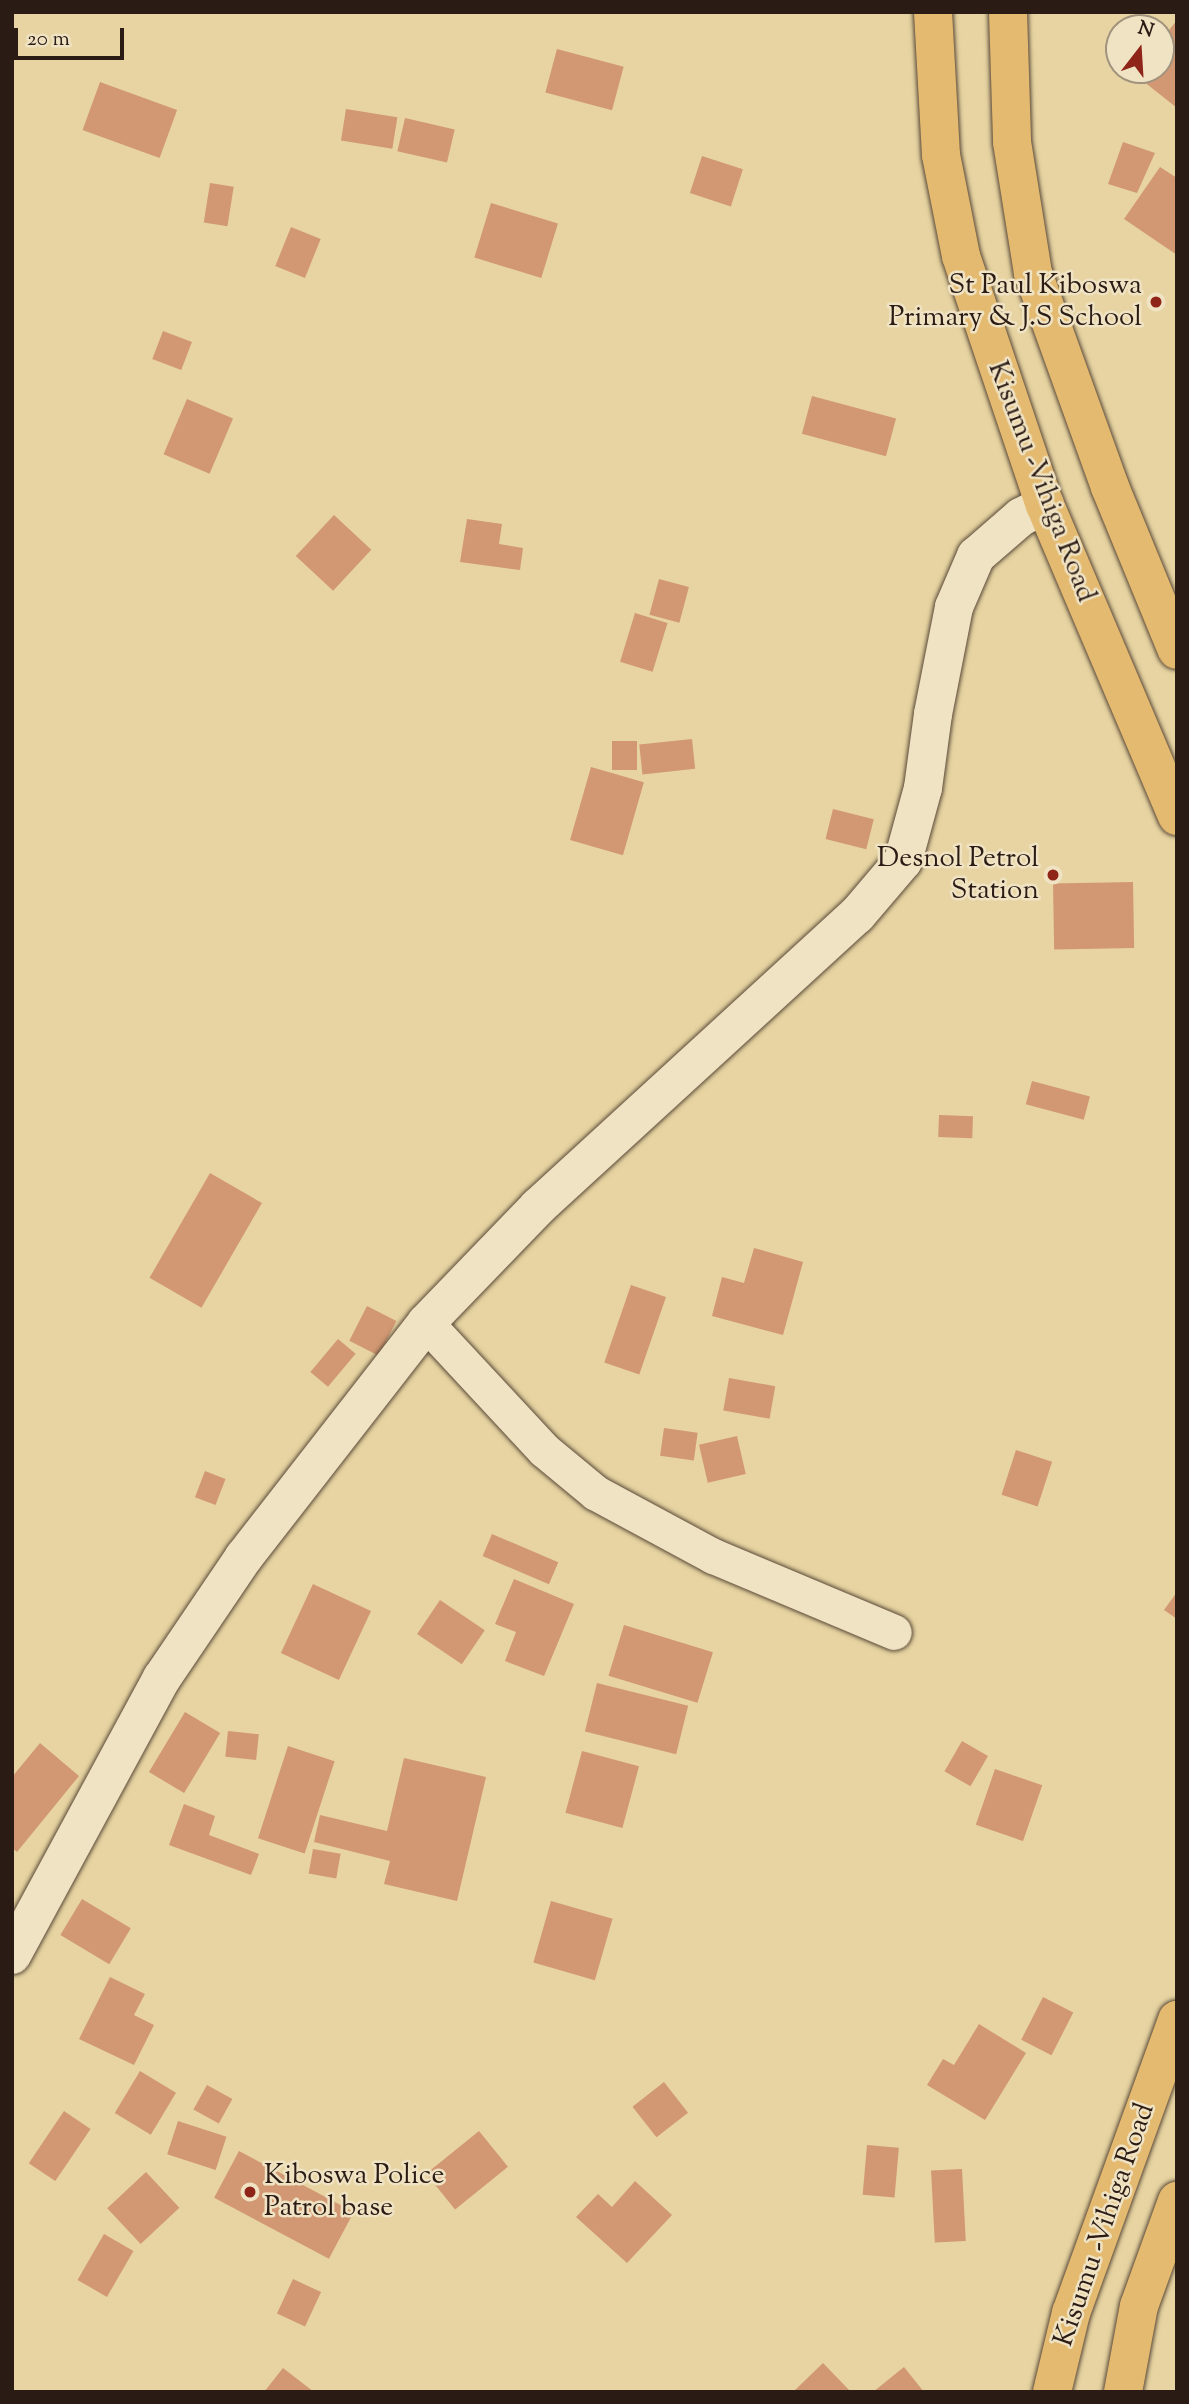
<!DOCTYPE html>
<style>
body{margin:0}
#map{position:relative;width:1189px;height:2404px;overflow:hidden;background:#e7d4a2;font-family:"Sorts Mill Goudy",serif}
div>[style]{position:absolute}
.building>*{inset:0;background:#d29873;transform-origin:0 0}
.roads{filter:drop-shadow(0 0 2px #5a4938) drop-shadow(0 0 2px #5a4938)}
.street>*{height:35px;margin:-17.5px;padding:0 17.5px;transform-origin:17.5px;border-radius:17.5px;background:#efe3c3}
.secondary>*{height:38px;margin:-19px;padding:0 19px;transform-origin:19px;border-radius:19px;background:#efe3c3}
.highway>*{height:38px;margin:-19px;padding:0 19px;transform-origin:19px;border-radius:19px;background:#e4ba71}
.dots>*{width:19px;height:19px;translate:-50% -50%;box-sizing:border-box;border:4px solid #efe3c3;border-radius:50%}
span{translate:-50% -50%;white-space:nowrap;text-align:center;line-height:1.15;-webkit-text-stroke:5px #efe3c3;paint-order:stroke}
.poi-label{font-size:28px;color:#2b1b15}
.right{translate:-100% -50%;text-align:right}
.left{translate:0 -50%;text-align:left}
.street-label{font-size:28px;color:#2b1b15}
.frame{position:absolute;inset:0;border:14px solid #2b1b15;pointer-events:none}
.north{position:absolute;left:1105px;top:14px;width:70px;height:70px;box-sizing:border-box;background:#efe3c3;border:2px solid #a1937d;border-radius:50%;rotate:17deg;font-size:19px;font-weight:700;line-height:28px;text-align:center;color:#2b1b15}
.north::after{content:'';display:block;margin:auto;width:24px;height:32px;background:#8f2418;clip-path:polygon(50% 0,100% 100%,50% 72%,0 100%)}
.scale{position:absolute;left:14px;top:28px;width:110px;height:32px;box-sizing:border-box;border:4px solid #2b1b15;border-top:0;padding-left:9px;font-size:21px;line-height:24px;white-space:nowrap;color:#2b1b15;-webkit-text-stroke:5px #efe3c3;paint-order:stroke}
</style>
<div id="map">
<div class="building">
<div style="clip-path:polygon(1177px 20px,1177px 108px,1133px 73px,1136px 70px,1161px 70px,1161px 40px)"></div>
<div style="left:557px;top:49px;width:69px;height:45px;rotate:15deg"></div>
<div style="left:100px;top:82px;width:82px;height:51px;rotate:20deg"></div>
<div style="left:346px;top:109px;width:52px;height:32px;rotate:9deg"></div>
<div style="left:405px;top:118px;width:51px;height:34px;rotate:13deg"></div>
<div style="clip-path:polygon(1123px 142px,1155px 153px,1137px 193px,1108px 184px)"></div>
<div style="left:702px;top:156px;width:43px;height:39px;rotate:18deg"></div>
<div style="clip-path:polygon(1160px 167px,1177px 178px,1177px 255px,1124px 219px)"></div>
<div style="left:210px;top:183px;width:24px;height:40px;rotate:9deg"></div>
<div style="left:491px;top:203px;width:70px;height:57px;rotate:17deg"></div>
<div style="left:291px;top:227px;width:32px;height:42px;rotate:22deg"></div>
<div style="left:163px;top:331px;width:31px;height:30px;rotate:21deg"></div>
<div style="left:812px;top:396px;width:87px;height:39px;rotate:15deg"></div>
<div style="left:187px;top:399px;width:50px;height:60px;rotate:23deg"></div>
<div style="left:334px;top:515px;width:51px;height:56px;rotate:43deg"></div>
<div style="clip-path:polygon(467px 519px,502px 524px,499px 544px,523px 548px,520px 570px,460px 562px)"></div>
<div style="left:659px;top:579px;width:31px;height:37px;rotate:15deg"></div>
<div style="left:635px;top:613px;width:34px;height:51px;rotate:17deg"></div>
<div style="left:692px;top:739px;width:30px;height:53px;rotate:84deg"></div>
<div style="left:612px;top:741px;width:25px;height:29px"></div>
<div style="left:591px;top:767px;width:55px;height:76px;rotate:16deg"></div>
<div style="left:833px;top:809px;width:42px;height:31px;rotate:14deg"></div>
<div style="left:1133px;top:882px;width:66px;height:80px;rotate:89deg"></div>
<div style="left:1032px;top:1081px;width:60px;height:24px;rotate:15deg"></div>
<div style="left:939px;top:1115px;width:34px;height:22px;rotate:2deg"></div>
<div style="left:210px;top:1173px;width:60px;height:121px;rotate:30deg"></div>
<div style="clip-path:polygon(754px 1248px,803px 1262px,783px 1335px,712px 1316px,722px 1277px,744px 1283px)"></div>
<div style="left:631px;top:1285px;width:37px;height:82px;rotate:19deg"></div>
<div style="left:367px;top:1306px;width:33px;height:39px;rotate:27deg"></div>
<div style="left:338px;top:1339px;width:23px;height:43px;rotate:40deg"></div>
<div style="left:729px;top:1378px;width:47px;height:33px;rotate:10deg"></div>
<div style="left:664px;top:1428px;width:34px;height:28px;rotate:8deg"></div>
<div style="left:737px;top:1436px;width:39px;height:39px;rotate:77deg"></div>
<div style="left:1016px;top:1450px;width:38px;height:47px;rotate:18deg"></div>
<div style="left:205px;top:1471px;width:22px;height:28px;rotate:21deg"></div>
<div style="left:492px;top:1534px;width:72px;height:24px;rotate:23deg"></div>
<div style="clip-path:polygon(514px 1579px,574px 1604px,544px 1676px,505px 1661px,516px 1632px,495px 1624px)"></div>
<div style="left:313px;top:1584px;width:64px;height:76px;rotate:25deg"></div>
<div style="clip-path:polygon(1177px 1592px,1177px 1619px,1164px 1610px)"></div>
<div style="left:440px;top:1600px;width:54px;height:41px;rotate:34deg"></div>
<div style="left:624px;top:1625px;width:93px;height:53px;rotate:17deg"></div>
<div style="left:597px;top:1683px;width:94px;height:50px;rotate:14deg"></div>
<div style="left:185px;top:1712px;width:41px;height:70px;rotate:31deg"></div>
<div style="left:228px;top:1731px;width:31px;height:26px;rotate:6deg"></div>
<div style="left:962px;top:1741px;width:30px;height:35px;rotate:30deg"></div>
<div style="clip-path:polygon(40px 1743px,79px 1776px,17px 1852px,12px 1848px,12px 1777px)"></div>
<div style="left:288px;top:1746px;width:49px;height:97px;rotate:18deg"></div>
<div style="left:582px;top:1751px;width:59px;height:64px;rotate:15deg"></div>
<div style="clip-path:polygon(404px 1758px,486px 1777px,457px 1901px,384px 1884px,390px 1861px,314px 1842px,320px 1815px,387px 1831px)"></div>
<div style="left:995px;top:1769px;width:50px;height:59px;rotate:19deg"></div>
<div style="clip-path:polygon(184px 1804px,215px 1816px,209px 1835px,259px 1854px,251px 1875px,169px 1845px)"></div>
<div style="left:313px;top:1849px;width:28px;height:25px;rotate:10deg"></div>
<div style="left:82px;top:1899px;width:57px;height:42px;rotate:31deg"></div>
<div style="left:551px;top:1901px;width:64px;height:64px;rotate:16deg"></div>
<div style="clip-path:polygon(110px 1977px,145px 1994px,134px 2015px,154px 2025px,134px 2065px,79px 2039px)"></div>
<div style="left:1043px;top:1997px;width:34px;height:48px;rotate:27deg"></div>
<div style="clip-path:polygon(979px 2024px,1026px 2053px,985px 2120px,927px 2085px,943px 2059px,954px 2065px)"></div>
<div style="left:140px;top:2071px;width:42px;height:49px;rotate:31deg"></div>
<div style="left:664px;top:2082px;width:39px;height:40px;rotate:52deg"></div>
<div style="left:207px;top:2085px;width:29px;height:28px;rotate:29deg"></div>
<div style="left:64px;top:2111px;width:32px;height:63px;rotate:34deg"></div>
<div style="left:178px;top:2121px;width:51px;height:35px;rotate:18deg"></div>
<div style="left:479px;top:2131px;width:46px;height:68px;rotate:51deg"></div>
<div style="left:867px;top:2145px;width:32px;height:50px;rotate:5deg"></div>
<div style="left:239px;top:2151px;width:130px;height:53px;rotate:28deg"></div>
<div style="left:962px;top:2169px;width:72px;height:31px;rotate:87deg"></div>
<div style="left:146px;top:2172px;width:49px;height:53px;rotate:47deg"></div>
<div style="clip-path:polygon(635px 2181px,672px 2215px,627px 2263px,576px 2217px,598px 2194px,612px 2207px)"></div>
<div style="left:104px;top:2234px;width:34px;height:53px;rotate:30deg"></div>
<div style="left:293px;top:2279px;width:31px;height:38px;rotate:25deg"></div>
<div style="clip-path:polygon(823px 2363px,851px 2392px,793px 2392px)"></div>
<div style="clip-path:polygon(904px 2367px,924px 2392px,873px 2392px)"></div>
<div style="clip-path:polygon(283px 2368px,314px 2392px,264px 2392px)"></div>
</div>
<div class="roads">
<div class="street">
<div style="left:426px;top:1323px;width:173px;rotate:47.1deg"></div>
<div style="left:544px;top:1450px;width:67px;rotate:39.6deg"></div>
<div style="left:596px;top:1493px;width:133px;rotate:28.3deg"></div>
<div style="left:713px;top:1556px;width:196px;rotate:22.8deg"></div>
</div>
<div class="secondary">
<div style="left:12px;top:1955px;width:315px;rotate:-61.6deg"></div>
<div style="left:162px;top:1678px;width:146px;rotate:-55.9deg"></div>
<div style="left:244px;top:1557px;width:296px;rotate:-52.1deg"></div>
<div style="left:426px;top:1323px;width:161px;rotate:-46deg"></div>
<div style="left:538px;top:1207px;width:432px;rotate:-42.5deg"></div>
<div style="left:857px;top:915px;width:71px;rotate:-49.6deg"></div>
<div style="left:903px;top:861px;width:76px;rotate:-74.7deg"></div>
<div style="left:923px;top:788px;width:75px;rotate:-82.3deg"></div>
<div style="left:933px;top:714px;width:109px;rotate:-78.9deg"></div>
<div style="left:954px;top:607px;width:56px;rotate:-66.7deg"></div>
<div style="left:976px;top:556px;width:60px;rotate:-40.9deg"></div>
<div style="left:1021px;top:517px;width:27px;rotate:-27deg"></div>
</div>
<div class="highway">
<div style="left:933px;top:12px;width:143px;rotate:86.8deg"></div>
<div style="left:941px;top:155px;width:103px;rotate:78.8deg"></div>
<div style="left:961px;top:256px;width:263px;rotate:71.4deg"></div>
<div style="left:1045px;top:505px;width:338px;rotate:67deg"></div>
<div style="left:1008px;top:12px;width:130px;rotate:88.2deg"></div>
<div style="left:1012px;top:142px;width:133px;rotate:80.9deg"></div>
<div style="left:1033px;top:273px;width:227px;rotate:70.2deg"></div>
<div style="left:1110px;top:487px;width:176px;rotate:67.7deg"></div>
<div style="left:1052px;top:2392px;width:81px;rotate:-76.5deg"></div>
<div style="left:1071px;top:2313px;width:312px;rotate:-70.1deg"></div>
<div style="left:1123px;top:2392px;width:87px;rotate:-79.5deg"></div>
<div style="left:1139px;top:2306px;width:112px;rotate:-70.1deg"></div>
</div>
</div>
<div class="dots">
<div style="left:1156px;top:302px;background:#8f2418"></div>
<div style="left:1053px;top:875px;background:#8f2418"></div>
<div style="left:250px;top:2192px;background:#8f2418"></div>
</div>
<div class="poi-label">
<span class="right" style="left:1142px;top:302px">St Paul Kiboswa<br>Primary &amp; J.S School</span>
<span class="right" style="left:1039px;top:875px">Desnol Petrol<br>Station</span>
<span class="left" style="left:264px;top:2192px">Kiboswa Police<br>Patrol base</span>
</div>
<div class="street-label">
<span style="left:1041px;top:482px;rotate:69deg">Kisumu -Vihiga Road</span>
<span style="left:1105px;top:2225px;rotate:-71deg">Kisumu -Vihiga Road</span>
</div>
<div class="frame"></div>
<div class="north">N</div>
<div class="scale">20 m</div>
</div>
